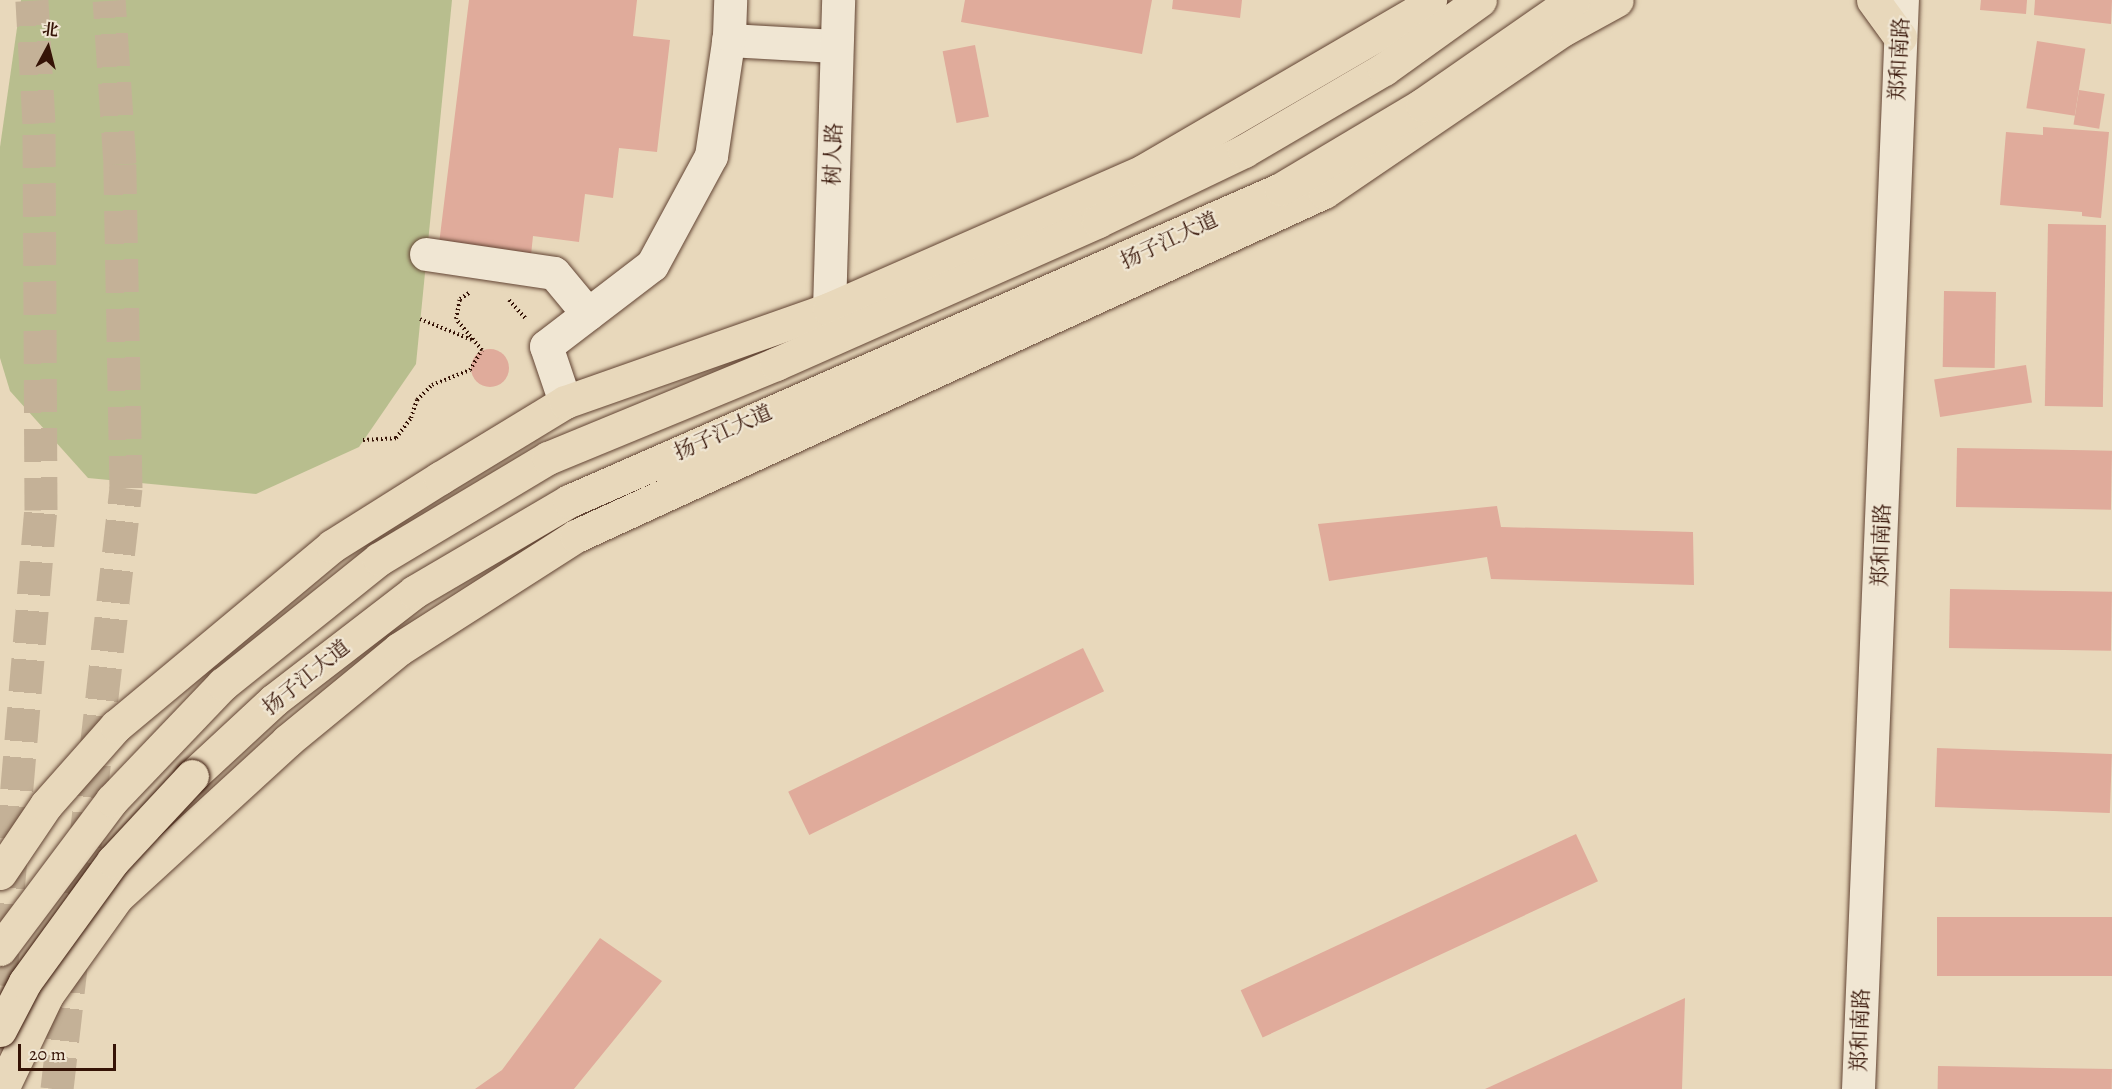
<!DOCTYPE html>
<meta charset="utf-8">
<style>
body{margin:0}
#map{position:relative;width:2112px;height:1089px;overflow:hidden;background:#e8d8bb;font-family:Alegreya,"Noto Serif SC",serif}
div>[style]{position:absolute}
.green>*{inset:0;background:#b8be8e}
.building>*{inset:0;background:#e0ab9b;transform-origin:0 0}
.round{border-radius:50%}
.highway-tunnel>*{height:33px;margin-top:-16.5px;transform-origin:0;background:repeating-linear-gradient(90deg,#c4b197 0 33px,transparent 0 49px)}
.path>*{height:4px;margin-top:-2px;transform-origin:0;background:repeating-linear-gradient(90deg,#351306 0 1.5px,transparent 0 4.5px)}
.roads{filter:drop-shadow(0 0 2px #624433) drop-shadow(0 0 2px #624433)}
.minor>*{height:33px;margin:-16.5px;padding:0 16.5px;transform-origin:16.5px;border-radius:16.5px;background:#f0e6d3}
.major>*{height:33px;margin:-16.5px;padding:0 16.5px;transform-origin:16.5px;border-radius:16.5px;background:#e8d8bb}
.highway>*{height:33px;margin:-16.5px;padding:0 16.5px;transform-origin:16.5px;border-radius:16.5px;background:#e8d8bb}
.bridges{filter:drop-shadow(0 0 2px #351306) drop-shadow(0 0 2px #351306)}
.highway-bridge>*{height:33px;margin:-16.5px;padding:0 16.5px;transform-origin:16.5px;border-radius:16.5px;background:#e8d8bb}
span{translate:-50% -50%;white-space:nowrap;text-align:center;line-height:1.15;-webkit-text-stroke:4.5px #f0e6d3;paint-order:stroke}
.street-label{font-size:21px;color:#351306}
.north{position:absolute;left:18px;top:18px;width:60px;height:60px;-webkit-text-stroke:4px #f0e6d3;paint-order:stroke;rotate:7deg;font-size:16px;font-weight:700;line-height:24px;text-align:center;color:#351306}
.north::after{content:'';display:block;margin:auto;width:21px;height:27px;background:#351306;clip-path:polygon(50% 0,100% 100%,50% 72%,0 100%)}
.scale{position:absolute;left:18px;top:1044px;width:98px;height:27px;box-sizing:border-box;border:3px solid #351306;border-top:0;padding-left:8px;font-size:18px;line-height:21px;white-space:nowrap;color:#351306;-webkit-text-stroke:4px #f0e6d3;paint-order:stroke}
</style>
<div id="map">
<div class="green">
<div style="clip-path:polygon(21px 0,452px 0,416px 364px,359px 447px,256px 494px,88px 478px,10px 391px,0 358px,0 147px)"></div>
</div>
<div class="building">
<div style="clip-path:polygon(469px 0,637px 0,633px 36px,670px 40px,657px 152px,619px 148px,613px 198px,585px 194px,579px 242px,533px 236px,531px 255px,439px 244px)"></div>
<div style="clip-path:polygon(965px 0,1152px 0,1142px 54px,961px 22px)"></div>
<div style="clip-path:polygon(1173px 0,1242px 0,1240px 18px,1172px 9px)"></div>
<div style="clip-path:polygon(1981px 0,2027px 0,2026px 14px,1980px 10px)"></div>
<div style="clip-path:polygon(2035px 0,2112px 0,2111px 24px,2034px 15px)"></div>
<div style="left:2037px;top:41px;width:49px;height:68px;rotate:9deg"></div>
<div style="left:975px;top:45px;width:73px;height:33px;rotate:79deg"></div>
<div style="left:2079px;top:90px;width:26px;height:35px;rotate:9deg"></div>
<div style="clip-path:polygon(2043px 127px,2109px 132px,2101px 218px,2082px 216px,2082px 212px,2000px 205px,2006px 132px,2043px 135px)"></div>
<div style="left:2048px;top:224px;width:58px;height:182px;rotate:1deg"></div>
<div style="left:1944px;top:291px;width:52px;height:76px;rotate:1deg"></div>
<div class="round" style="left:471px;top:349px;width:38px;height:38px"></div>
<div style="left:2026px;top:365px;width:38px;height:93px;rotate:81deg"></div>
<div style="left:1957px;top:448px;width:155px;height:59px;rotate:1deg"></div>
<div style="clip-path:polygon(1497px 506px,1501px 527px,1693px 532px,1694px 585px,1491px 579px,1487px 557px,1329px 581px,1318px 524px)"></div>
<div style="left:1950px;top:589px;width:162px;height:59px;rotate:1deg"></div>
<div style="left:1083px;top:648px;width:48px;height:328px;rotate:64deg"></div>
<div style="left:1937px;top:748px;width:175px;height:59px;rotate:2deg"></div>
<div style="left:1576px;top:834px;width:52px;height:370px;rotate:65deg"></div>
<div style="left:1937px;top:917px;width:175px;height:59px"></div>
<div style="clip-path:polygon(600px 938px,662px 981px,574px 1089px,475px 1089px,502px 1070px)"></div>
<div style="clip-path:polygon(1685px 998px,1682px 1089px,1485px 1089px)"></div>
<div style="left:1938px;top:1066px;width:174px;height:23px;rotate:1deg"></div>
</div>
<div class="highway-tunnel">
<div style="left:0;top:985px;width:477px;rotate:-85.1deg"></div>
<div style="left:41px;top:510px;width:387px;rotate:-90.3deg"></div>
<div style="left:39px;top:123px;width:123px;rotate:-93.3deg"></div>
<div style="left:57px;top:1089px;width:605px;rotate:-83.45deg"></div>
<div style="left:126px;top:488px;width:324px;rotate:-91.1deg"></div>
<div style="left:120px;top:164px;width:164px;rotate:-93.8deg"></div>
</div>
<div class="path">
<div style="left:509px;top:300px;width:25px;rotate:48deg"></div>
<div style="left:420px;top:319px;width:56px;rotate:22deg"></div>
<div style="left:363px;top:440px;width:33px;rotate:-3deg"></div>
<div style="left:396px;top:438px;width:25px;rotate:-53deg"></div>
<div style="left:411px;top:418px;width:19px;rotate:-72deg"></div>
<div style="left:417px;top:400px;width:21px;rotate:-45deg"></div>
<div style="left:432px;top:385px;width:41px;rotate:-21.5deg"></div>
<div style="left:470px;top:370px;width:23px;rotate:-59deg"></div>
<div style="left:482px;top:350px;width:40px;rotate:-130deg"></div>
<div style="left:456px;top:319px;width:20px;rotate:-79deg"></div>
<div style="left:460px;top:299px;width:11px;rotate:-34deg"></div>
</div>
<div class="roads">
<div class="minor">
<div style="left:728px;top:40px;width:108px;rotate:3.2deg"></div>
<div style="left:426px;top:254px;width:129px;rotate:8.4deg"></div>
<div style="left:554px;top:273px;width:53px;rotate:50.3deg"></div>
<div style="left:829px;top:309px;width:309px;rotate:-88.3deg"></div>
<div style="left:565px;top:402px;width:59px;rotate:-108.7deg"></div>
<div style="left:546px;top:346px;width:133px;rotate:-37.4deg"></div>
<div style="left:652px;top:265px;width:124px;rotate:-61.6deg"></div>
<div style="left:711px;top:156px;width:122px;rotate:-81.5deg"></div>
<div style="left:729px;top:35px;width:35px;rotate:-88deg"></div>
<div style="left:1858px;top:1089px;width:1090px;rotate:-87.69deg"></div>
</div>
<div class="major">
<div style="left:1873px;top:0;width:46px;rotate:53.9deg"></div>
<div style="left:0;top:873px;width:82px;rotate:-55.9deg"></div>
<div style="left:46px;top:805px;width:106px;rotate:-48.5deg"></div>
<div style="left:116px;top:726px;width:281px;rotate:-39.8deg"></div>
<div style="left:332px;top:546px;width:128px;rotate:-32.2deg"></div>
<div style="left:440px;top:478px;width:146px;rotate:-31.3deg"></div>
<div style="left:565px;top:402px;width:280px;rotate:-19.4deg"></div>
<div style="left:829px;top:309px;width:343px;rotate:-23.7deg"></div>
<div style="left:1143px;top:171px;width:324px;rotate:-30.2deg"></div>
<div style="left:1423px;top:8px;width:11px;rotate:-49deg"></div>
<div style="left:2px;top:1089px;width:104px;rotate:-64.4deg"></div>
<div style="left:47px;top:995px;width:120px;rotate:-54.5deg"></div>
<div style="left:117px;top:897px;width:231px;rotate:-42.5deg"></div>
<div style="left:287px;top:741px;width:145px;rotate:-39.4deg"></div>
<div style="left:399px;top:649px;width:210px;rotate:-32.6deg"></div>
<div style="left:576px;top:536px;width:823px;rotate:-24.7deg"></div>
<div style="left:1324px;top:192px;width:290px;rotate:-34.2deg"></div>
<div style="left:1564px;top:29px;width:60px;rotate:-28.7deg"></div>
</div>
<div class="highway">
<div style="left:192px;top:776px;width:112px;rotate:-42.8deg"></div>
<div style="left:274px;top:700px;width:177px;rotate:-37.6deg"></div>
<div style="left:414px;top:592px;width:180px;rotate:-30.4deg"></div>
<div style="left:569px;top:501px;width:777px;rotate:-23.66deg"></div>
<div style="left:1281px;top:189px;width:164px;rotate:-30.8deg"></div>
<div style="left:1422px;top:105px;width:184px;rotate:-34.8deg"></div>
<div style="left:0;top:949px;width:186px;rotate:-53.1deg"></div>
<div style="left:112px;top:800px;width:161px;rotate:-46.3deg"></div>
<div style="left:223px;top:684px;width:200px;rotate:-38.7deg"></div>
<div style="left:379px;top:559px;width:197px;rotate:-30.9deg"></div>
<div style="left:548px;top:458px;width:247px;rotate:-22.4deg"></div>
<div style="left:776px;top:364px;width:352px;rotate:-23.9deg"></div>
<div style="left:1098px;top:221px;width:162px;rotate:-25.6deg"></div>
<div style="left:1244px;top:151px;width:162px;rotate:-30.4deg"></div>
<div style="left:1384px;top:69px;width:118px;rotate:-35.7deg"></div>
</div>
</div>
<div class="bridges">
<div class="highway-bridge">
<div style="left:0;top:1030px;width:54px;rotate:-62.5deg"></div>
<div style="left:25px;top:982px;width:150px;rotate:-54deg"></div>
<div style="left:113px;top:861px;width:116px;rotate:-47.1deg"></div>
</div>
</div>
<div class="street-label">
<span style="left:1899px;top:59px;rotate:-87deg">郑和南路</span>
<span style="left:833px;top:154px;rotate:-88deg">树人路</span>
<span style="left:1169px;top:240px;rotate:-25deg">扬子江大道</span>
<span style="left:723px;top:432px;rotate:-24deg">扬子江大道</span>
<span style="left:1881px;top:545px;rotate:-88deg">郑和南路</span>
<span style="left:306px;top:677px;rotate:-39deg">扬子江大道</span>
<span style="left:1860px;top:1030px;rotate:-88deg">郑和南路</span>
</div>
<div class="north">北</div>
<div class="scale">20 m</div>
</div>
